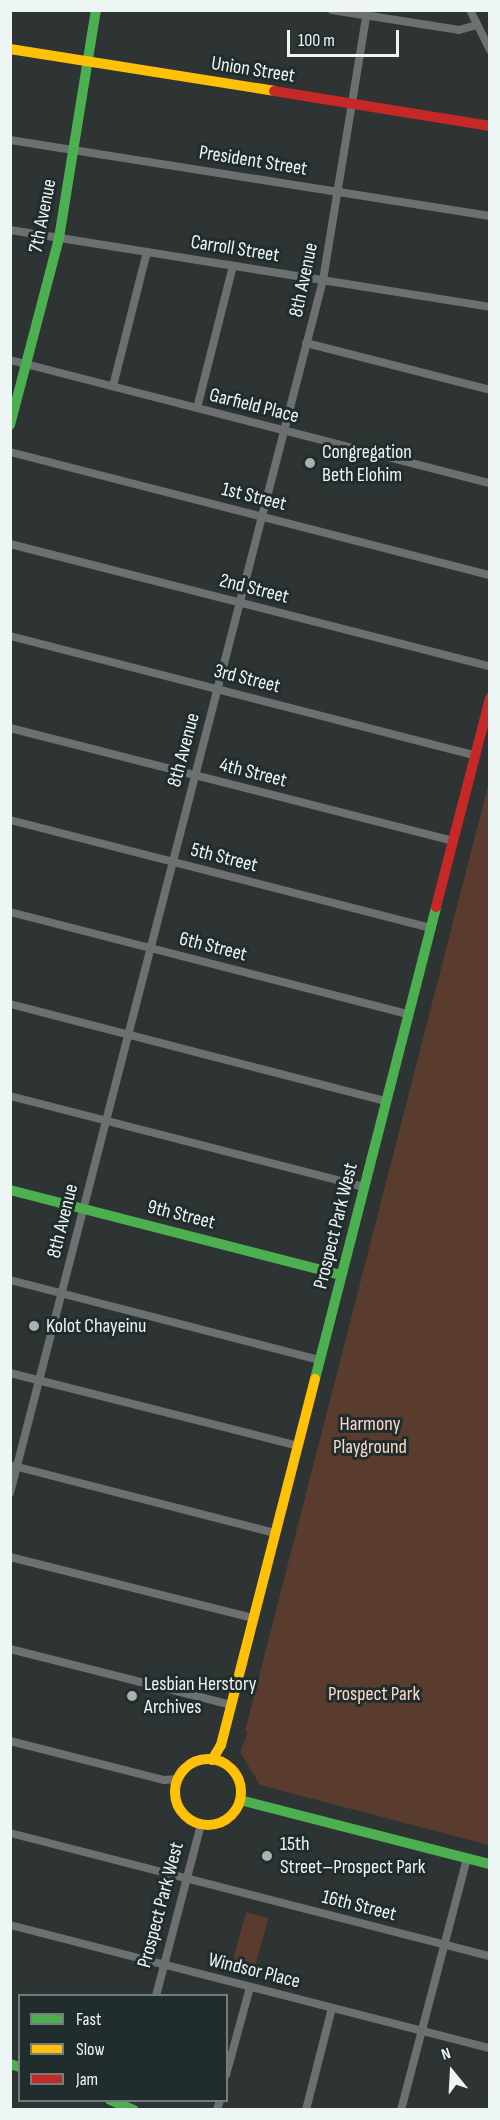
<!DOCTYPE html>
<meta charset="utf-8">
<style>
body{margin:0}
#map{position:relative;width:500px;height:2120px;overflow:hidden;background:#2e3434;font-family:"Sofia Sans Condensed",sans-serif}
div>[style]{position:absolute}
.green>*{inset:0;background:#5a3c2e;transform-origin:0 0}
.street>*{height:8px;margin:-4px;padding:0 4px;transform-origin:4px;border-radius:4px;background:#6c7070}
.fast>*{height:10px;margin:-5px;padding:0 5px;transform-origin:5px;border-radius:5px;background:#4caf50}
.slow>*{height:10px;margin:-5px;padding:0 5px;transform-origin:5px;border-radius:5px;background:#ffc107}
.slow>.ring{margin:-5px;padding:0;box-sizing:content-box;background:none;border:10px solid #ffc107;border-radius:50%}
.jam>*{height:10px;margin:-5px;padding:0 5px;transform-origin:5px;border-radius:5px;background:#c62828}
.dots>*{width:16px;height:16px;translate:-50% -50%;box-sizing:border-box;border:3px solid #212d2c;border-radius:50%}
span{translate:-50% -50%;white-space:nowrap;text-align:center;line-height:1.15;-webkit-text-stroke:6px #212d2c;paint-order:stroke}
.street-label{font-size:20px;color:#edf5f5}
.poi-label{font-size:20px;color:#edf5f5}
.left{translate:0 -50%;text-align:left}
.park-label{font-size:20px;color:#fad9ca}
.frame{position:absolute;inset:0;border:12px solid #edf5f5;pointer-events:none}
.legend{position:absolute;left:18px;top:1994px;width:210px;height:108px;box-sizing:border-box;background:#212d2c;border:2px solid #737d7c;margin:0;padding:8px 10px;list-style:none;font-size:18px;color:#edf5f5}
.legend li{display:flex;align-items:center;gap:12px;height:30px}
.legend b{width:30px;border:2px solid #737d7c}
.north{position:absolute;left:422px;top:2042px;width:60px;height:60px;-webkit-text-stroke:4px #212d2c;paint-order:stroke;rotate:342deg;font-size:16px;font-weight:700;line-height:24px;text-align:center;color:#edf5f5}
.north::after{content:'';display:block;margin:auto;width:21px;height:27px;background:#edf5f5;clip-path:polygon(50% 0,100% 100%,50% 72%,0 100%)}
.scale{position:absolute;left:287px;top:30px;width:112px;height:27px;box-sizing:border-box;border:3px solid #edf5f5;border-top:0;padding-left:8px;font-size:18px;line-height:21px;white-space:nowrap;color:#edf5f5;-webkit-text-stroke:4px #212d2c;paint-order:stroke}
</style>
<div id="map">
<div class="green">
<div style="clip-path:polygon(489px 782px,489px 1845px,260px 1785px,240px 1752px,248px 1732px,245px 1731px)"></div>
<div style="left:246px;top:1912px;width:23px;height:56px;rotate:15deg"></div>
</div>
<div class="street">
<div style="left:332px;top:10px;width:129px;rotate:8.9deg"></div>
<div style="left:459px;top:30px;width:18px;rotate:-16deg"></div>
<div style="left:470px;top:10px;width:45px;rotate:63.4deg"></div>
<div style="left:10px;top:140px;width:486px;rotate:9deg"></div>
<div style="left:10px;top:230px;width:486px;rotate:9.1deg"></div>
<div style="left:306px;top:343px;width:190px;rotate:14.3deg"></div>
<div style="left:10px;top:360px;width:496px;rotate:14.4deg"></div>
<div style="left:113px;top:386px;width:138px;rotate:-75.8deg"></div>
<div style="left:197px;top:408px;width:146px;rotate:-75.8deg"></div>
<div style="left:10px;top:452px;width:496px;rotate:14.4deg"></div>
<div style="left:10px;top:544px;width:495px;rotate:14.3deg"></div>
<div style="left:10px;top:636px;width:480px;rotate:14.4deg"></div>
<div style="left:10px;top:728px;width:457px;rotate:14.3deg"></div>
<div style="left:10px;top:820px;width:434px;rotate:14.4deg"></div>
<div style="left:10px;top:912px;width:411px;rotate:14.4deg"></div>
<div style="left:10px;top:1004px;width:388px;rotate:14.5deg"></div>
<div style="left:10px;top:1096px;width:366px;rotate:14.4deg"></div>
<div style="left:10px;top:1280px;width:320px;rotate:14.5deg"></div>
<div style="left:10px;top:1373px;width:297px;rotate:14.2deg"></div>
<div style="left:10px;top:1465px;width:274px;rotate:14.4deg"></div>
<div style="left:10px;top:1493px;width:1253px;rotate:-75.53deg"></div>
<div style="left:323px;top:280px;width:274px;rotate:-80.7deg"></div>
<div style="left:10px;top:1557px;width:251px;rotate:14.1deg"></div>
<div style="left:10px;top:1649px;width:228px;rotate:14.2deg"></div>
<div style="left:10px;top:1741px;width:159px;rotate:14.2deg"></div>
<div style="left:164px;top:1780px;width:14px;rotate:-4deg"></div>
<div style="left:10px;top:1833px;width:496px;rotate:14.4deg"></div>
<div style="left:10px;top:1925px;width:496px;rotate:14.4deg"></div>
<div style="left:156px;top:1996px;width:178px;rotate:-75.3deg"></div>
<div style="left:226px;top:2075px;width:91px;rotate:-74.7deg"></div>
<div style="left:217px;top:2110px;width:10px;rotate:-73deg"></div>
<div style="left:306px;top:2110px;width:105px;rotate:-75.7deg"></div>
<div style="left:401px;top:2110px;width:260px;rotate:-75.3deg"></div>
</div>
<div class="fast">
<div style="left:10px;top:425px;width:193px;rotate:-75.3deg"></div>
<div style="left:59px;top:238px;width:231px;rotate:-80.8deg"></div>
<div style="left:10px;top:1190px;width:342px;rotate:14.4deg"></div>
<div style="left:315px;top:1379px;width:487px;rotate:-75.6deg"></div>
<div style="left:240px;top:1800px;width:258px;rotate:14.4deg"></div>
<div style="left:10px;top:2064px;width:10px;rotate:17deg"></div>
<div style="left:110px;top:2100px;width:26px;rotate:23deg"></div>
</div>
<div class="slow">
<div style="left:10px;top:49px;width:267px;rotate:9deg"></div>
<div class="ring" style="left:175px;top:1759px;width:56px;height:56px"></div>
<div style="left:212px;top:1760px;width:17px;rotate:-59deg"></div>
<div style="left:221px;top:1745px;width:378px;rotate:-75.6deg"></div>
</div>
<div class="jam">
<div style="left:274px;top:91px;width:219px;rotate:9.2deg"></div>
<div style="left:436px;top:907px;width:216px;rotate:-75.5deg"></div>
</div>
<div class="dots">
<div style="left:310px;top:463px;background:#aab1b1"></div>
<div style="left:34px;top:1326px;background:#aab1b1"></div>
<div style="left:132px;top:1696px;background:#aab1b1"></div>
<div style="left:267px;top:1856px;background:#aab1b1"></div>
</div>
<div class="street-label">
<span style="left:253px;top:70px;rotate:9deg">Union Street</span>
<span style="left:253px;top:161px;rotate:9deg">President Street</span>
<span style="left:43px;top:216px;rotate:-79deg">7th Avenue</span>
<span style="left:235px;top:249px;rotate:9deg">Carroll Street</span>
<span style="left:304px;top:280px;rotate:-78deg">8th Avenue</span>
<span style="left:254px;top:406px;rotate:14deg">Garfield Place</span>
<span style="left:254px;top:497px;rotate:14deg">1st Street</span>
<span style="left:254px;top:589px;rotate:14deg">2nd Street</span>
<span style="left:247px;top:679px;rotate:14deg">3rd Street</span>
<span style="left:184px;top:750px;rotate:-75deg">8th Avenue</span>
<span style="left:253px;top:773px;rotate:14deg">4th Street</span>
<span style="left:224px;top:858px;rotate:14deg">5th Street</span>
<span style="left:213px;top:947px;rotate:14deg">6th Street</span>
<span style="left:181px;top:1215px;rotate:14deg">9th Street</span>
<span style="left:63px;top:1221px;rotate:-76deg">8th Avenue</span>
<span style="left:336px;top:1226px;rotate:-76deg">Prospect Park West</span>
<span style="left:161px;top:1905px;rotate:-75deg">Prospect Park West</span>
<span style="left:359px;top:1906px;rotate:14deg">16th Street</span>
<span style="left:254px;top:1971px;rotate:14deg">Windsor Place</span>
</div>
<div class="poi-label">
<span class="left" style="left:322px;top:464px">Congregation<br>Beth Elohim</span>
<span class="left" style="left:46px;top:1326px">Kolot Chayeinu</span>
<span class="left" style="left:144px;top:1696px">Lesbian Herstory<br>Archives</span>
<span class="left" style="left:280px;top:1856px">15th<br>Street–Prospect Park</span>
</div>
<div class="park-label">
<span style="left:370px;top:1436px">Harmony<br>Playground</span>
<span style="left:374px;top:1694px">Prospect Park</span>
</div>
<div class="frame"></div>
<ul class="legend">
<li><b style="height:8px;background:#4caf50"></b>Fast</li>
<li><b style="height:8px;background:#ffc107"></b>Slow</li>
<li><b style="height:8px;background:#c62828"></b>Jam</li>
</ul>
<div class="north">N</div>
<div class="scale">100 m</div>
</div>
